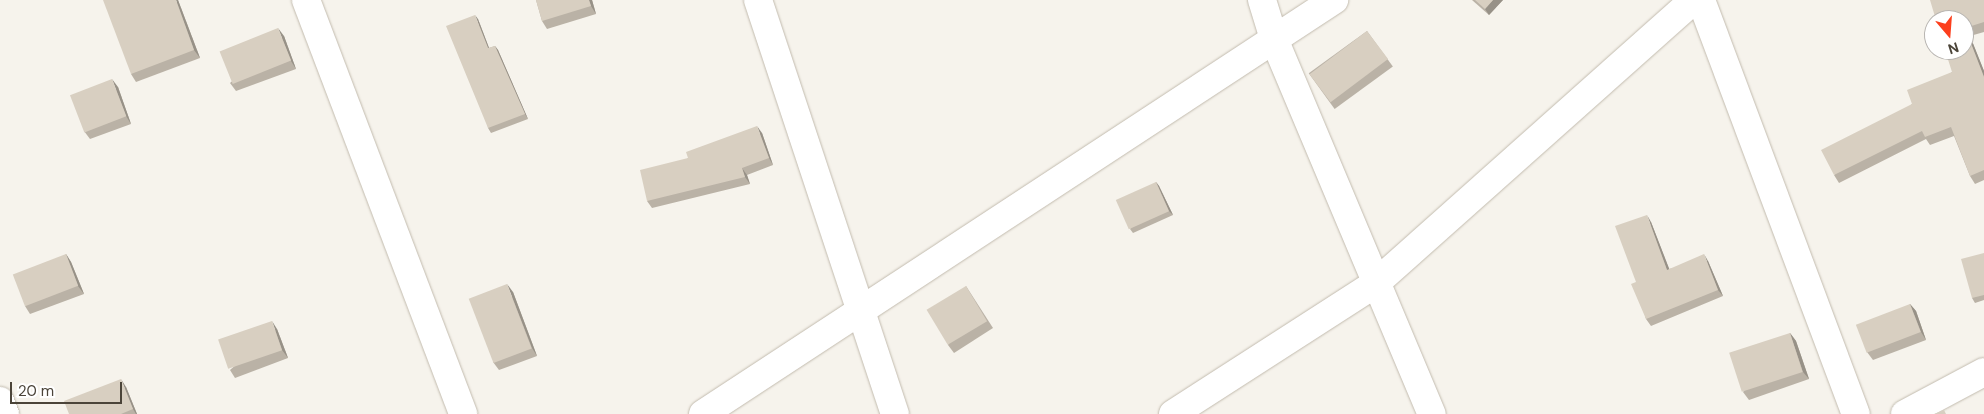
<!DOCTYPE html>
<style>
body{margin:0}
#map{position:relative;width:1984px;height:414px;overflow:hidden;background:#f6f3ec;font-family:"DM Sans",sans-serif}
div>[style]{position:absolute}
.roads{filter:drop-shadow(0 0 1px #c2bbae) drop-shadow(0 0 1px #c2bbae)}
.minor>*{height:28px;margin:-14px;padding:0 14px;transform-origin:14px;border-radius:14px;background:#fff}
.wall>*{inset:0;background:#bab2a6;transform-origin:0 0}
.shaded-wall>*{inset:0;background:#979187}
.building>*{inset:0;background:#d8cfc1;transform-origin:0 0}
span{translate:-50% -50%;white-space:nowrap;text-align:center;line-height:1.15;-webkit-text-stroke:4.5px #fff;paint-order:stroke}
.north{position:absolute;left:1924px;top:10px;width:50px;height:50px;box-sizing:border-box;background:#fff;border:1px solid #b7b4b0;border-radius:50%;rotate:162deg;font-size:14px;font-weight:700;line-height:20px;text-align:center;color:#4b4439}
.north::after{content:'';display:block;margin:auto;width:18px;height:22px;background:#fc3f1d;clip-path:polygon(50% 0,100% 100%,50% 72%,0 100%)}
.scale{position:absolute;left:10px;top:382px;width:112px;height:22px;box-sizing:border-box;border:2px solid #4b4439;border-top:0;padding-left:6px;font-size:15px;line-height:18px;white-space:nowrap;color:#4b4439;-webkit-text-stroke:4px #fff;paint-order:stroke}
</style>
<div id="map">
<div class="roads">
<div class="minor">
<div style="left:306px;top:0;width:443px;rotate:69.2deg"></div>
<div style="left:758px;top:0;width:436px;rotate:71.7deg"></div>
<div style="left:1262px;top:0;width:41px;rotate:72.9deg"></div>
<div style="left:1274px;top:39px;width:407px;rotate:67.2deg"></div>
<div style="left:1701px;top:0;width:442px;rotate:69.5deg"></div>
<div style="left:0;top:401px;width:14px;rotate:69deg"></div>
<div style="left:703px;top:414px;width:755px;rotate:-33.27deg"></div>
<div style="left:1173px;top:414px;width:242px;rotate:-32.8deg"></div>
<div style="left:1376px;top:283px;width:426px;rotate:-41.7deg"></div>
<div style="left:1905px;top:414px;width:89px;rotate:-28deg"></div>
</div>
</div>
<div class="wall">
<div style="clip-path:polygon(178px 0,200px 58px,136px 82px,131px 74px)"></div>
<div style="clip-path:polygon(536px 0,592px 0,596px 14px,547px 29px,542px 21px)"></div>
<div style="clip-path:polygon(1472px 0,1503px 0,1489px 15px)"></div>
<div style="clip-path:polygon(1984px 0,1984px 32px,1970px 36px,1984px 71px,1984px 180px,1975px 184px,1970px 176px,1954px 136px,1930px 145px,1926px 139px,1839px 183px,1834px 175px,1912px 104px,1952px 72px,1964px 20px)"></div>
<div style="clip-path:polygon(478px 19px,489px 48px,495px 46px,498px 50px,528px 119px,491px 133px,488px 128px)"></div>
<div style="left:1367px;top:31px;width:44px;height:72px;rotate:54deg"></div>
<div style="clip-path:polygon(284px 36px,296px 69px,236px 91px,230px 83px)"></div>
<div style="clip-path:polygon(118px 87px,131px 124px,90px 139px,84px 131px)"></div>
<div style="clip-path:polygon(762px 133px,773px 165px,747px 175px,750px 184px,652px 208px,647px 201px,688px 158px)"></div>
<div style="clip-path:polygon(1156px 182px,1159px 186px,1173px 215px,1133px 233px,1130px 229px)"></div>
<div style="clip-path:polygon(1651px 222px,1669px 269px,1708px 261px,1723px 296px,1651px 326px,1646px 319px,1636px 282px)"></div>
<div style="clip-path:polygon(1984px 253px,1984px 300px,1975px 303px,1972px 298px)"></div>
<div style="clip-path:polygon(66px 254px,71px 262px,84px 294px,30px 314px,25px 306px)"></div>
<div style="clip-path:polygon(966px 286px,993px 328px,954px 353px,948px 345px)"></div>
<div style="clip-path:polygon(513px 292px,537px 356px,499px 370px,493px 362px)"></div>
<div style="clip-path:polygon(1910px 304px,1916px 311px,1926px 340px,1873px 360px,1867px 352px)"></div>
<div style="clip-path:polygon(277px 329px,288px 358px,235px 378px,230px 370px)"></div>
<div style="clip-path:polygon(1790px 333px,1796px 341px,1809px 379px,1749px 400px,1743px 392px)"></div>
<div style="clip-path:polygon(126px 387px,137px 414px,69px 414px)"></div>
</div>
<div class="shaded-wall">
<div style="clip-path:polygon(176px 0,178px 0,200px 58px,194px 50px)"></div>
<div style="clip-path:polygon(589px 0,592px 0,596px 14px,591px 6px)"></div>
<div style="clip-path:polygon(1493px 0,1503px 0,1489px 15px,1485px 9px)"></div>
<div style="clip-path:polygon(475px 15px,478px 19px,491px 53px,488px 48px)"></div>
<div style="clip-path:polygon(278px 28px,284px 36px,296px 69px,291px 61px)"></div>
<div style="clip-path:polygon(1965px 28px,1970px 36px,1984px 71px,1984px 77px)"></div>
<div style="clip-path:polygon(495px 46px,498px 50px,528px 119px,525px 114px)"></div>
<div style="clip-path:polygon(112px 79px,118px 87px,131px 124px,126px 116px)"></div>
<div style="clip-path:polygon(757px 126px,762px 133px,773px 165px,769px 158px)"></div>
<div style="clip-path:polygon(742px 168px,747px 175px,750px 184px,745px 177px)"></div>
<div style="clip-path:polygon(1156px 182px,1159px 186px,1173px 215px,1169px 211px)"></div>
<div style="clip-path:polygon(1647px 215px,1651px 222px,1672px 276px,1667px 270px)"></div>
<div style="clip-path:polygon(66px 254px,71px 262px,84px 294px,78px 286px)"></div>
<div style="clip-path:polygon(1704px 254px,1708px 261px,1723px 296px,1718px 290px)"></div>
<div style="clip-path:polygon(507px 284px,513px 292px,537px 356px,532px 348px)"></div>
<div style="clip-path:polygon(1910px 304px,1916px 311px,1926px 340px,1921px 332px)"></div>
<div style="clip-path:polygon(272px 321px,277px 329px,288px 358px,282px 350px)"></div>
<div style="clip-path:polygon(1790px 333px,1796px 341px,1809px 379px,1803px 372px)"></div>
<div style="clip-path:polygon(121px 379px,126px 387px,137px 414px,136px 414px,133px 409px)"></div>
</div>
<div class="building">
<div style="clip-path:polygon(103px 0,176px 0,194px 50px,131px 74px)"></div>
<div style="clip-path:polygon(536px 0,589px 0,591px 6px,542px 21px)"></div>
<div style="clip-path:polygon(1475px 0,1493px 0,1485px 9px)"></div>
<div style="clip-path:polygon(1930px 0,1984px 0,1984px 22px,1965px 28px,1984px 77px,1984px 170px,1970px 176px,1951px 127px,1925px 137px,1922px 131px,1834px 175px,1821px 150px,1912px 104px,1907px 90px,1952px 72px,1945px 50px,1964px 50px,1964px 20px,1936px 20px)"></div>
<div style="clip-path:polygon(475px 15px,488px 48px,495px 46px,525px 114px,488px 128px,446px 26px)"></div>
<div style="left:278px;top:28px;width:35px;height:63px;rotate:68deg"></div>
<div style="left:1367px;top:31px;width:35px;height:72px;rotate:53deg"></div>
<div style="left:112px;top:79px;width:40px;height:45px;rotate:69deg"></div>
<div style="clip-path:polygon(757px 126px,769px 158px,742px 168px,745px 177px,647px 201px,640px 170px,688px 158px,686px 152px)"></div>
<div style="left:1156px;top:182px;width:32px;height:44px;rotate:66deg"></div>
<div style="clip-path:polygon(1647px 215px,1667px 270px,1704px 254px,1718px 290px,1646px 319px,1631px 284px,1636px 282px,1615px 226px)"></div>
<div style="clip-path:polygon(1984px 253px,1984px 295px,1972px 298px,1961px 259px)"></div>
<div style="left:66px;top:254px;width:34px;height:57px;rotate:69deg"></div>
<div style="left:507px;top:284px;width:69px;height:41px;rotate:69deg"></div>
<div style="left:966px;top:286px;width:41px;height:46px;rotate:59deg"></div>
<div style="left:1910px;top:304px;width:30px;height:58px;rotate:69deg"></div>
<div style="left:272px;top:321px;width:31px;height:57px;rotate:71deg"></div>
<div style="left:1790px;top:333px;width:41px;height:64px;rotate:72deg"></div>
<div style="clip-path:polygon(121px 379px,133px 409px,121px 414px,69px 414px,64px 401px)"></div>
<div style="clip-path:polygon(1944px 410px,1946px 414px,1934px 414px)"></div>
</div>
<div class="north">N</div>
<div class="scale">20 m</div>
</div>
